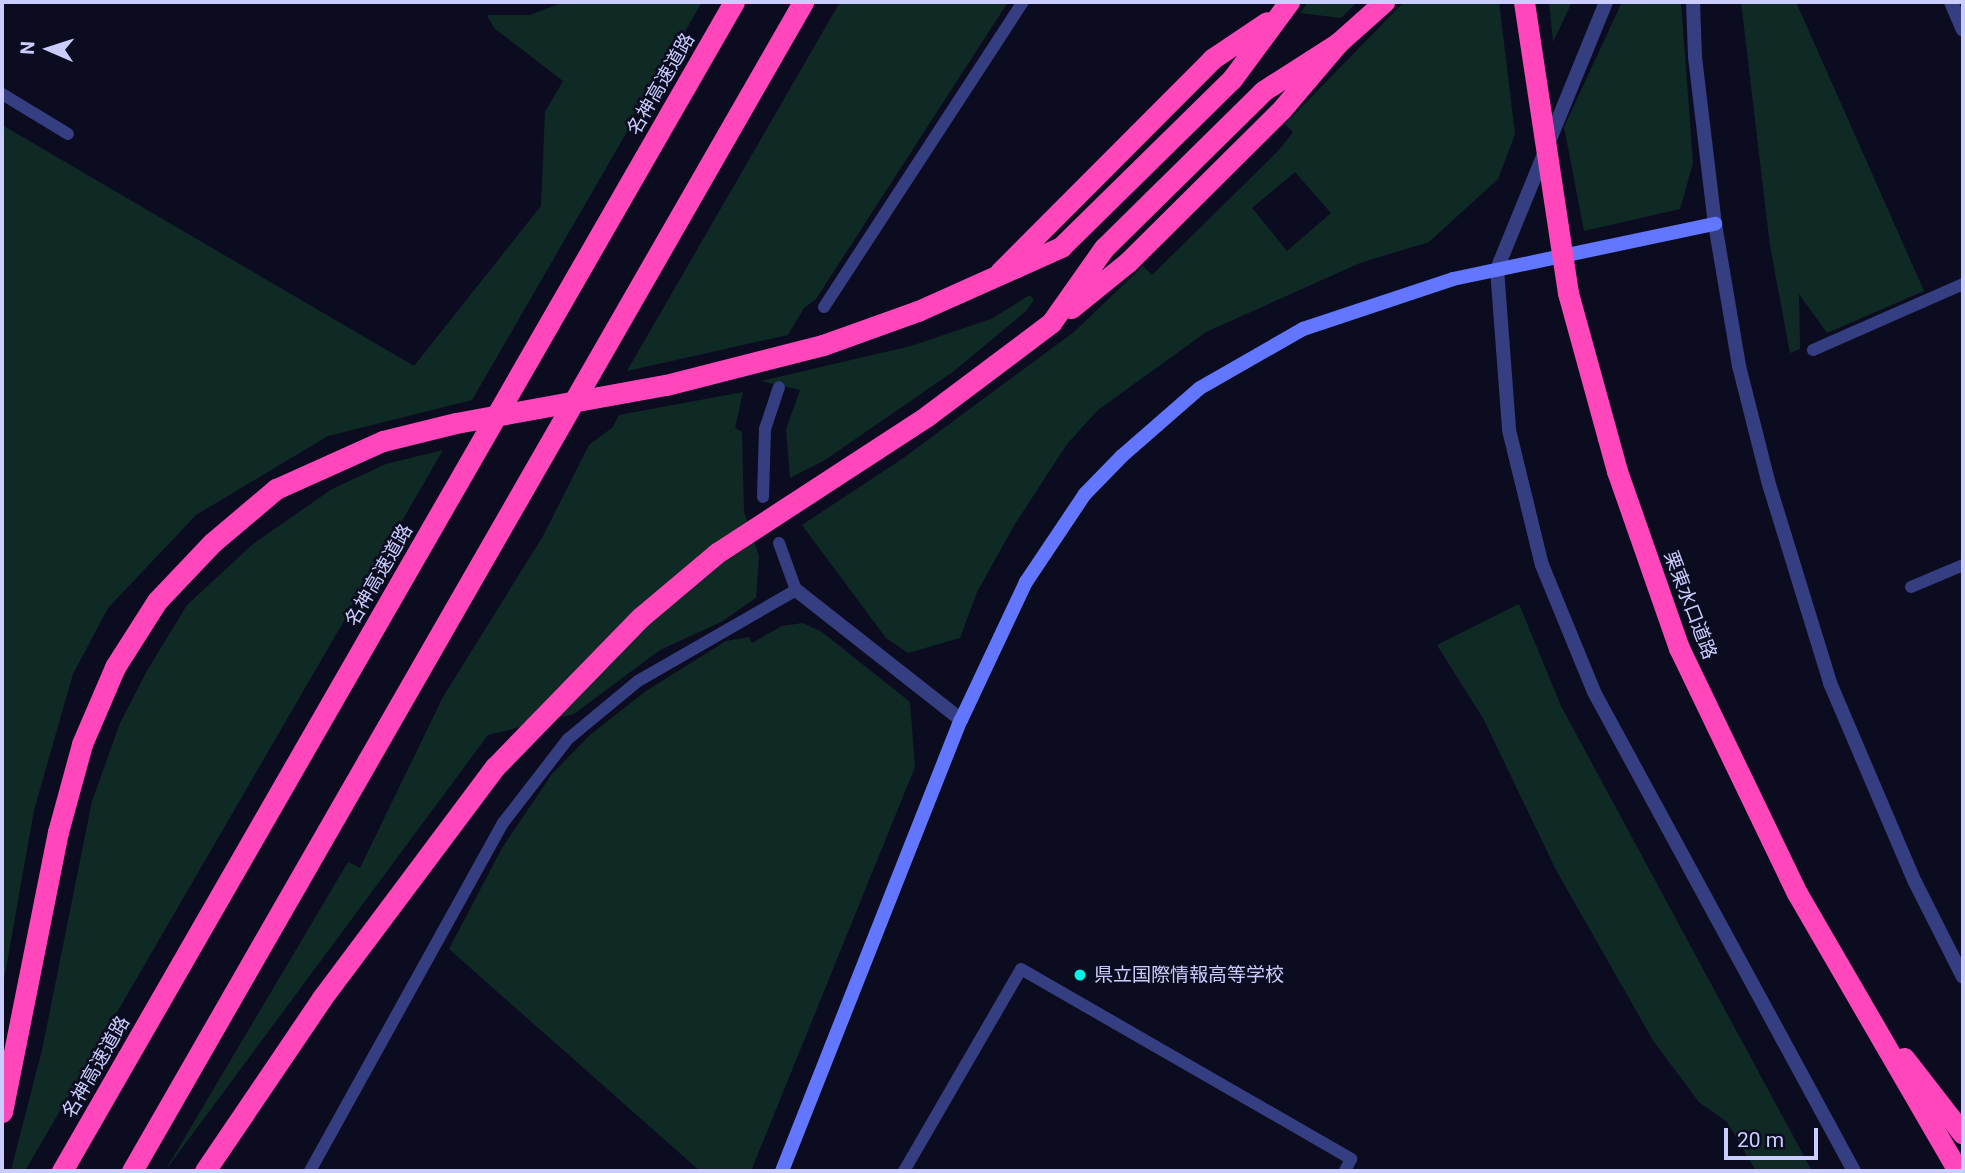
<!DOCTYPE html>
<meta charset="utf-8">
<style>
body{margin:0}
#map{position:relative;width:1965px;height:1173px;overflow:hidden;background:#0c0c20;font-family:Roboto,"Noto Sans JP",sans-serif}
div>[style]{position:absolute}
.green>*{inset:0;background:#0f2a25}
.lane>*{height:12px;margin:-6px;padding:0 6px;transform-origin:6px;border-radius:6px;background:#353e81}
.street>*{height:14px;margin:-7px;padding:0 7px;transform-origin:7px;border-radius:7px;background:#353e81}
.secondary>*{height:14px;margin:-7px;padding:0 7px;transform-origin:7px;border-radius:7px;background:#6276ff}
.highway>*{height:21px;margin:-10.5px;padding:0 10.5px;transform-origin:10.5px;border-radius:10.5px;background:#ff46bb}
.highway-bridge>*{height:21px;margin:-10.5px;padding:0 10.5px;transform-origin:10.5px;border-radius:10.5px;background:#ff46bb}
.dots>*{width:19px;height:19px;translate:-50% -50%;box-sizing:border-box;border:4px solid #0c0c20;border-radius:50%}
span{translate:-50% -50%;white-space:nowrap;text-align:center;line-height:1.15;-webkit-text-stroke:5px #0c0c20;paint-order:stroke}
.street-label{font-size:19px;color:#cbcdff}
.poi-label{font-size:19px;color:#cbcdff}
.left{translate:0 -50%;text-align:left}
.frame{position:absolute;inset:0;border:4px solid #cbcdff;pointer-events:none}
.north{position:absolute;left:14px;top:14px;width:70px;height:70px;-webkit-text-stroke:5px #0c0c20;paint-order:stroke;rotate:273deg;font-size:19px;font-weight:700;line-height:28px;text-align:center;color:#cbcdff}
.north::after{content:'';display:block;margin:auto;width:24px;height:32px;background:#cbcdff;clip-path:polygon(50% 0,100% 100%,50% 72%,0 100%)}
.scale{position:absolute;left:1724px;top:1128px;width:94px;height:32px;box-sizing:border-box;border:4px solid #cbcdff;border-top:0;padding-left:9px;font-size:21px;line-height:24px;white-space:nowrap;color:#cbcdff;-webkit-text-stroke:5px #0c0c20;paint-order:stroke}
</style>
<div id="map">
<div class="green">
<div style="clip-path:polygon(564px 2px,702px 2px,472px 400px,328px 436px,196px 515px,108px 608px,73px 674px,34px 810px,2px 991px,2px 125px,414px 366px,541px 206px,545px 112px,563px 81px,494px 28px,487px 15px,530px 15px)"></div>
<div style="clip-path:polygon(840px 2px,1008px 2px,816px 299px,804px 308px,788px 335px,627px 371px)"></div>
<div style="clip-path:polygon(1308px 2px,1357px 2px,1341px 18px,1300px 13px)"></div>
<div style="clip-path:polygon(evenodd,1404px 2px,1499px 2px,1515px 134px,1498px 179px,1429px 242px,1360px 263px,1206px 332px,1098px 410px,1067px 444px,1015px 524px,977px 592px,960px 638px,908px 653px,886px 638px,802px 525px,902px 459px,1074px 332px,1143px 266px,1152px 275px,1279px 150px,1293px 132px,1285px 124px,1404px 2px,1295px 172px,1331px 213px,1287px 251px,1252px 208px,1295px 172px)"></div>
<div style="clip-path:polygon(1549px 2px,1572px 2px,1553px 42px)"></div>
<div style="clip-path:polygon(1622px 2px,1681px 2px,1693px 163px,1680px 209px,1584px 231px,1564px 127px)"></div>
<div style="clip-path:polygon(1741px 2px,1796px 2px,1924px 291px,1827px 333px,1799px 294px,1800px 349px,1790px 353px,1770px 246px)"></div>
<div style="clip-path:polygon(1030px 295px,1034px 300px,1026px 311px,954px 371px,825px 460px,790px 478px,786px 429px,800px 390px,761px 381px,911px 346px,991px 319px)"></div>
<div style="clip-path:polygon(743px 392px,735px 428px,742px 432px,744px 512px,759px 556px,756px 598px,721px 622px,660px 650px,574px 714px,488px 735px,165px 1171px,348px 862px,360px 868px,443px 697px,543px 536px,589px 445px,613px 427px,619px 415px)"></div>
<div style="clip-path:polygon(443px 450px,25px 1171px,11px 1170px,42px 1050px,92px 801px,120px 723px,148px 669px,187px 605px,253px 544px,332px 489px,386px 464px)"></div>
<div style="clip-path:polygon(1519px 604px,1561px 706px,1812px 1171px,1756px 1171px,1727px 1122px,1699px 1102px,1654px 1042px,1556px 870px,1484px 720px,1437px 645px)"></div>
<div style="clip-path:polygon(803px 623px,822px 632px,910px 702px,915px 767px,751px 1171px,700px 1171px,449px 949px,502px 848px,552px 774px,590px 735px,646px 691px,726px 641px,749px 637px,752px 643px,782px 626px)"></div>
</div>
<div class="lane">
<div style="left:2px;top:94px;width:77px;rotate:31.2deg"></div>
<div style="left:824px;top:307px;width:364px;rotate:-56.9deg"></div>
<div style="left:1813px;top:350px;width:164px;rotate:-23.7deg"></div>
<div style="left:763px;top:497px;width:68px;rotate:-88.3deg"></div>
<div style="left:765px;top:429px;width:44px;rotate:-71.6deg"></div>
<div style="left:1911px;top:587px;width:56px;rotate:-22.9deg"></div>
<div style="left:310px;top:1171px;width:398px;rotate:-61deg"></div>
<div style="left:503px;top:823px;width:106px;rotate:-52.3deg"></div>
<div style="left:568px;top:739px;width:91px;rotate:-39.6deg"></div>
<div style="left:638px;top:681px;width:182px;rotate:-29.9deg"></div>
<div style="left:796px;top:590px;width:50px;rotate:-109.9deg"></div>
<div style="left:904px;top:1171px;width:233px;rotate:-59.9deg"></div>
<div style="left:1021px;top:969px;width:381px;rotate:29.9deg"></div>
<div style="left:1351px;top:1159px;width:13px;rotate:117deg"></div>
</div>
<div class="street">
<div style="left:1606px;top:2px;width:288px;rotate:112.2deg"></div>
<div style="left:1497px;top:269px;width:161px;rotate:85.7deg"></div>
<div style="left:1509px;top:430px;width:139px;rotate:76.3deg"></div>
<div style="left:1542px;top:565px;width:137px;rotate:67.7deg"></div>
<div style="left:1594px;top:692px;width:545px;rotate:61.51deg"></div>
<div style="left:1693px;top:2px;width:55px;rotate:87.9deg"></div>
<div style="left:1695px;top:57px;width:168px;rotate:83.2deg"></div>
<div style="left:1715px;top:224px;width:144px;rotate:80.4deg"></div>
<div style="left:1739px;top:366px;width:119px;rotate:75.8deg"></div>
<div style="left:1768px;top:481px;width:211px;rotate:72.9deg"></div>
<div style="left:1830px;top:683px;width:216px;rotate:66.9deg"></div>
<div style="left:1915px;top:882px;width:106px;rotate:63.2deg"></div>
<div style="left:1951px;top:2px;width:30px;rotate:67deg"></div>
<div style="left:796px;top:590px;width:210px;rotate:38.2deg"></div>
</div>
<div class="secondary">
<div style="left:782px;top:1171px;width:485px;rotate:-68.4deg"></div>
<div style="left:961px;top:720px;width:153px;rotate:-64.8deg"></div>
<div style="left:1026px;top:582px;width:106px;rotate:-56.2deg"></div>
<div style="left:1085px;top:494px;width:53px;rotate:-45.8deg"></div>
<div style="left:1122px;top:456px;width:103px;rotate:-41.1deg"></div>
<div style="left:1200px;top:388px;width:119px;rotate:-29.8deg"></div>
<div style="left:1303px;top:329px;width:158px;rotate:-18.4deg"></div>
<div style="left:1453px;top:279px;width:268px;rotate:-11.9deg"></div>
</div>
<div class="highway">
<div style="left:1000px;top:272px;width:301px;rotate:-45.1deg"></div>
<div style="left:1212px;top:59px;width:66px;rotate:-33.9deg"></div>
<div style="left:1568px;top:293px;width:185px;rotate:74.6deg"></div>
<div style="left:1617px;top:471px;width:188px;rotate:70.7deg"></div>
<div style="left:1679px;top:648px;width:272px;rotate:64.3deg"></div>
<div style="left:1797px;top:893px;width:321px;rotate:59.9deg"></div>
<div style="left:1071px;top:308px;width:73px;rotate:-38.9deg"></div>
<div style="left:1128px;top:262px;width:217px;rotate:-44.8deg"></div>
<div style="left:1282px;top:109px;width:87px;rotate:-49.7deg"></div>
<div style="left:1338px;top:43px;width:62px;rotate:-41.7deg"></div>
<div style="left:666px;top:385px;width:162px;rotate:-14.3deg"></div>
<div style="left:823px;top:345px;width:101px;rotate:-19.7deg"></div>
<div style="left:918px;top:311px;width:157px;rotate:-24.1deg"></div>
<div style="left:1061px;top:247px;width:240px;rotate:-44.5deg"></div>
<div style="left:1232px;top:79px;width:96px;rotate:-53.5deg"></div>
<div style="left:1904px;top:1058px;width:96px;rotate:52.2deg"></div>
<div style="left:2px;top:1112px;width:286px;rotate:-78.7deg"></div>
<div style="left:58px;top:832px;width:91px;rotate:-74.7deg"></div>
<div style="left:82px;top:744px;width:84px;rotate:-66.8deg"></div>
<div style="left:115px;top:667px;width:78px;rotate:-57.5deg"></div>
<div style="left:157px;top:601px;width:80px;rotate:-46.5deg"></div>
<div style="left:212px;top:543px;width:84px;rotate:-40.2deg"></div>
<div style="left:276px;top:489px;width:117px;rotate:-24.2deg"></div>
<div style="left:62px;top:1171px;width:1348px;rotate:-60.11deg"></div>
<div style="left:132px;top:1171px;width:1348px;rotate:-60.14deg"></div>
<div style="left:205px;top:1171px;width:209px;rotate:-55.9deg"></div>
<div style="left:322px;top:998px;width:289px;rotate:-53.2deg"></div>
<div style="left:495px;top:767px;width:209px;rotate:-45.8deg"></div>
<div style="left:641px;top:617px;width:99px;rotate:-40.1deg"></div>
<div style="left:717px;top:553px;width:251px;rotate:-33.1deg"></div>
<div style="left:927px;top:416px;width:155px;rotate:-36.9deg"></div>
<div style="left:1051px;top:323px;width:92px;rotate:-54.8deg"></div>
<div style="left:1104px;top:248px;width:223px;rotate:-44.6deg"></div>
<div style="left:1263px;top:91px;width:89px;rotate:-32.6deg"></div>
</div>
<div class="highway-bridge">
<div style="left:1524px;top:2px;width:294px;rotate:81.4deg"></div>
<div style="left:383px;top:441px;width:75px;rotate:-13.9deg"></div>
<div style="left:456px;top:423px;width:213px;rotate:-10.3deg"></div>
</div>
<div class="dots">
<div style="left:1080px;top:975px;background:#00f6e9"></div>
</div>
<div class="street-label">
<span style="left:661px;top:84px;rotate:-60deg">名神高速道路</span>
<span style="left:379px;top:575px;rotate:-60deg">名神高速道路</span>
<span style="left:1690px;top:605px;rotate:69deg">栗東水口道路</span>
<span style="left:96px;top:1067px;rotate:-60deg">名神高速道路</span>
</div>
<div class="poi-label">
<span class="left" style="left:1094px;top:975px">県立国際情報高等学校</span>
</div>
<div class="frame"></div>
<div class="north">N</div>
<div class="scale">20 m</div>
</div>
